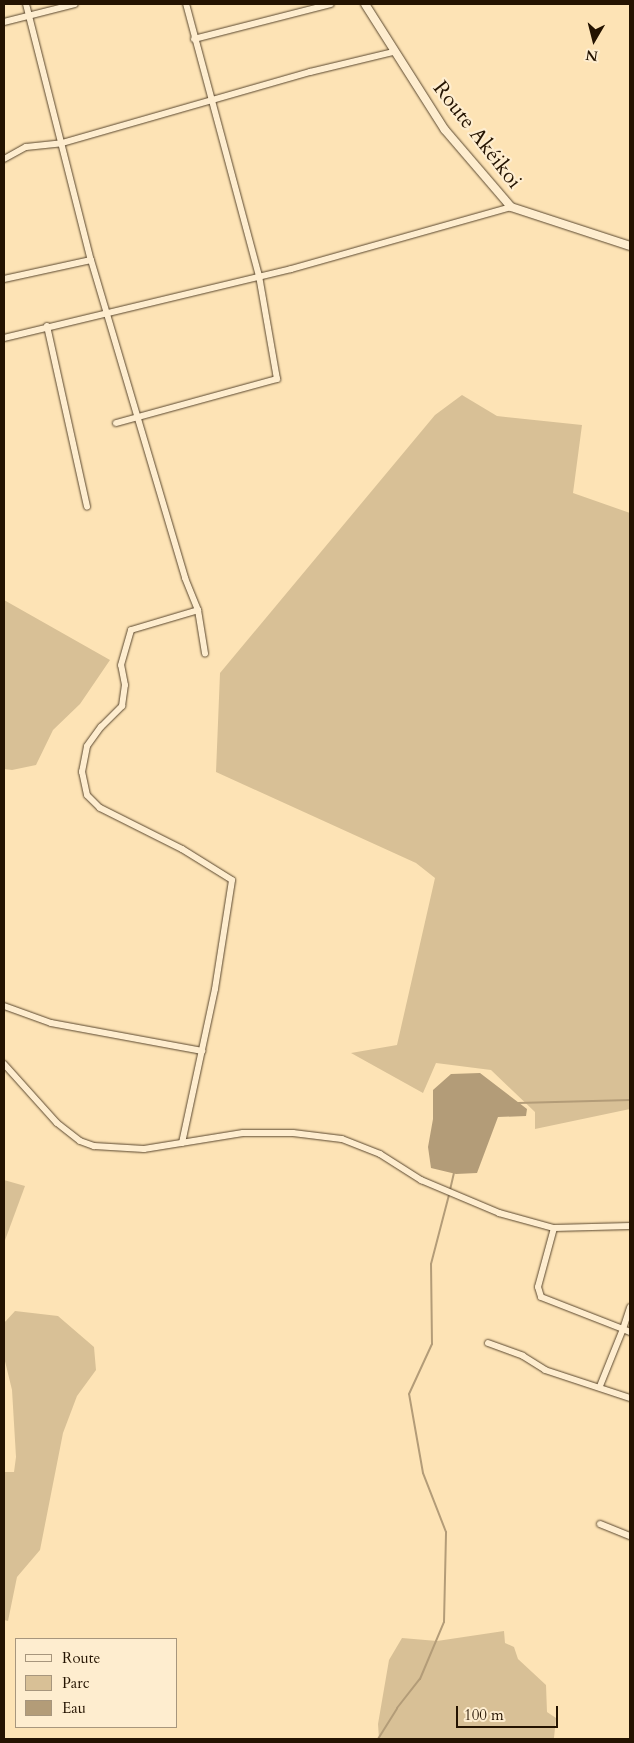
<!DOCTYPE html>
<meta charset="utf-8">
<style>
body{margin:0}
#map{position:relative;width:634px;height:1743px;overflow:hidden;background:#fde3b5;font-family:Cardo,serif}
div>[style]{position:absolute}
.green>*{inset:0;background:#d8c096}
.water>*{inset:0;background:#b39c78}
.stream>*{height:2px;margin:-1px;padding:0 1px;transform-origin:1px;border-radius:1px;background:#b39c78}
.roads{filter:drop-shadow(0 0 1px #5a472e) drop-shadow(0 0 1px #5a472e)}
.minor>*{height:6px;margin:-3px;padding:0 3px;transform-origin:3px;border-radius:3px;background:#feedcf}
.tertiary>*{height:8px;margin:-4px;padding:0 4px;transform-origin:4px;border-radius:4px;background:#feedcf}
span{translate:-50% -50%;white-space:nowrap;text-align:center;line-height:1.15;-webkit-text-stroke:4.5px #feedcf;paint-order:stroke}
.street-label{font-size:21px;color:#241301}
.frame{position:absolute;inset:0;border:5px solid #241301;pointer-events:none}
.legend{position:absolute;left:15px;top:1638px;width:162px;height:90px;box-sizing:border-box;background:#feedcf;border:1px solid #a7967d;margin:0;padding:6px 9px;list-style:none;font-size:15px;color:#241301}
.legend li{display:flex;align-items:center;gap:10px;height:25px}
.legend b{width:25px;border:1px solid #a7967d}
.north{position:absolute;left:569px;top:15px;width:50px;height:50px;-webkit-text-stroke:4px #feedcf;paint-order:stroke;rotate:188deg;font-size:14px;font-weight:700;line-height:20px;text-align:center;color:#241301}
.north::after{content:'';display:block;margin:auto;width:18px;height:22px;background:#241301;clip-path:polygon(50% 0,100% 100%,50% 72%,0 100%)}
.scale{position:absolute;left:456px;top:1706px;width:102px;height:22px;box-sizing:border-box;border:2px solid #241301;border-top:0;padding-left:6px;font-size:15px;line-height:18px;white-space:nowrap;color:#241301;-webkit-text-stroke:4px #feedcf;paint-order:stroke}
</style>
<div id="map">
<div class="green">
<div style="clip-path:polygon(462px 395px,497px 416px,582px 425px,573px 493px,630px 513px,630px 1109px,535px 1129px,535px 1112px,491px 1070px,436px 1063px,423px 1093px,351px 1053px,397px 1045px,435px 878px,416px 863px,216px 772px,220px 673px,435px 415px)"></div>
<div style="clip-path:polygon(4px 600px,110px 660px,80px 704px,53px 730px,36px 765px,12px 770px,4px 769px)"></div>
<div style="clip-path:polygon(4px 1180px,25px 1186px,4px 1243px)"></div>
<div style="clip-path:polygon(15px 1311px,58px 1316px,94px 1347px,96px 1370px,77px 1396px,63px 1433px,40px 1550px,17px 1577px,8px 1621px,4px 1620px,4px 1472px,14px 1472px,16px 1457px,12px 1390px,4px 1357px,4px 1323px)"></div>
<div style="clip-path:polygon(504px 1631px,505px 1643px,514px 1647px,518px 1659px,546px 1685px,547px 1712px,556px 1718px,554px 1738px,379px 1739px,378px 1724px,389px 1660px,402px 1638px,437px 1641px)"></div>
</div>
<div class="water">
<div style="clip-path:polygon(480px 1073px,527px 1109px,526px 1116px,498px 1117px,477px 1173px,456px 1174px,431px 1168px,428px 1147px,433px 1119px,433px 1090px,451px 1074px)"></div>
</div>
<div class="stream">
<div style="left:518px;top:1103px;width:112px;rotate:-1.5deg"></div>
<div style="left:450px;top:1190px;width:17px;rotate:-77deg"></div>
<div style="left:378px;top:1739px;width:36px;rotate:-58deg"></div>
<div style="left:397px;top:1708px;width:37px;rotate:-52deg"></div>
<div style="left:420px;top:1679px;width:62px;rotate:-67.2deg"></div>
<div style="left:444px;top:1622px;width:90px;rotate:-88.7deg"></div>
<div style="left:446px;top:1532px;width:63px;rotate:-111.3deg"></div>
<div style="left:423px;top:1473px;width:80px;rotate:-100deg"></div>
<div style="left:409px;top:1394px;width:55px;rotate:-65.3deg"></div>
<div style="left:432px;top:1344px;width:80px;rotate:-90.7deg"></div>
<div style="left:431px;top:1264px;width:71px;rotate:-75.4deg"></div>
</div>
<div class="roads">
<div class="minor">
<div style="left:26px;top:4px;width:264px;rotate:75.8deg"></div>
<div style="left:91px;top:260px;width:332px;rotate:73.5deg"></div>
<div style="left:185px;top:578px;width:35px;rotate:68deg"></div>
<div style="left:198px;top:610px;width:44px;rotate:80.8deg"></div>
<div style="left:4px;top:22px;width:73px;rotate:-14.2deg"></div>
<div style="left:194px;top:39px;width:141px;rotate:-14.3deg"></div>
<div style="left:4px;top:159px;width:25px;rotate:-29deg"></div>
<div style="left:26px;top:147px;width:36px;rotate:-6deg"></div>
<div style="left:62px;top:143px;width:258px;rotate:-16deg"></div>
<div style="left:310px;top:72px;width:85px;rotate:-13.5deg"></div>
<div style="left:4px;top:279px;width:89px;rotate:-12.3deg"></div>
<div style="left:47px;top:326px;width:185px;rotate:77.5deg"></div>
<div style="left:4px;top:338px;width:295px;rotate:-13.5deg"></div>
<div style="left:291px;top:269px;width:229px;rotate:-15.7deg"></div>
<div style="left:116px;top:423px;width:167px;rotate:-15.3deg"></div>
<div style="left:277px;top:379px;width:105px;rotate:-99.9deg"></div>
<div style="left:259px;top:276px;width:282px;rotate:-105deg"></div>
<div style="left:4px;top:1006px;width:50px;rotate:19.9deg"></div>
<div style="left:51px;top:1023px;width:154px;rotate:10.5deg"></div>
<div style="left:4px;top:1064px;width:79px;rotate:48.1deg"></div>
<div style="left:57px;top:1123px;width:29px;rotate:38deg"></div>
<div style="left:80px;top:1141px;width:15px;rotate:20deg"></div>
<div style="left:94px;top:1146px;width:50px;rotate:3.4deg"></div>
<div style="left:144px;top:1149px;width:100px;rotate:-9.2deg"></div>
<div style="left:243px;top:1133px;width:50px"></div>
<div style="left:293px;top:1133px;width:49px;rotate:7deg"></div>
<div style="left:342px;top:1139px;width:41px;rotate:21.5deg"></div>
<div style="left:380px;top:1154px;width:49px;rotate:32.4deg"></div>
<div style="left:421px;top:1180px;width:85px;rotate:22.9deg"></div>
<div style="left:499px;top:1213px;width:57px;rotate:15.3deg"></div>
<div style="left:554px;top:1228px;width:76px;rotate:-1.5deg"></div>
<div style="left:182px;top:1143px;width:157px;rotate:-77.9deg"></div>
<div style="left:215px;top:989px;width:110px;rotate:-81.1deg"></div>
<div style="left:232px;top:880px;width:59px;rotate:-148.2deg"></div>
<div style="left:182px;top:849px;width:92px;rotate:-153.4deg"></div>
<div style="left:100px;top:808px;width:18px;rotate:-135deg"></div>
<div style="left:87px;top:795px;width:24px;rotate:-102deg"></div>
<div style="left:82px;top:772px;width:26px;rotate:-79deg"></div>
<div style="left:87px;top:746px;width:24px;rotate:-54deg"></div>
<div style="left:101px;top:727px;width:30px;rotate:-45deg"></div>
<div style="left:122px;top:706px;width:21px;rotate:-82deg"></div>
<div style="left:125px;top:685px;width:20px;rotate:-101deg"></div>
<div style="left:121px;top:665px;width:36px;rotate:-74deg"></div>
<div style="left:131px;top:630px;width:70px;rotate:-16.6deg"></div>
<div style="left:554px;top:1228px;width:61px;rotate:105.2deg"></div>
<div style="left:538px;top:1287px;width:10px;rotate:73deg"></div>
<div style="left:541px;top:1297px;width:88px;rotate:21.3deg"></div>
<div style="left:623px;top:1329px;width:23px;rotate:-72deg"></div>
<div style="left:488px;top:1343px;width:37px;rotate:20deg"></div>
<div style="left:523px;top:1356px;width:26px;rotate:32deg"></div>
<div style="left:545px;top:1370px;width:89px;rotate:18.2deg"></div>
<div style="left:600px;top:1386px;width:61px;rotate:-68deg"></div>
<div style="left:623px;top:1329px;width:8px;rotate:23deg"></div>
<div style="left:600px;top:1524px;width:32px;rotate:22deg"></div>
</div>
<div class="tertiary">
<div style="left:365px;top:4px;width:149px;rotate:57.6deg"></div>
<div style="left:445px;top:130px;width:101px;rotate:49.4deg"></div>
<div style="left:511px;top:207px;width:125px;rotate:18.1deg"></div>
</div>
</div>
<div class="street-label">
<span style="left:477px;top:135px;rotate:52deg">Route Akéikoi</span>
</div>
<div class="frame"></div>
<ul class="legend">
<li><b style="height:6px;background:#feedcf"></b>Route</li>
<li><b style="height:14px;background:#d8c096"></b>Parc</li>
<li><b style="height:14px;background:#b39c78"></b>Eau</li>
</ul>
<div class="north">N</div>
<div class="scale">100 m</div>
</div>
